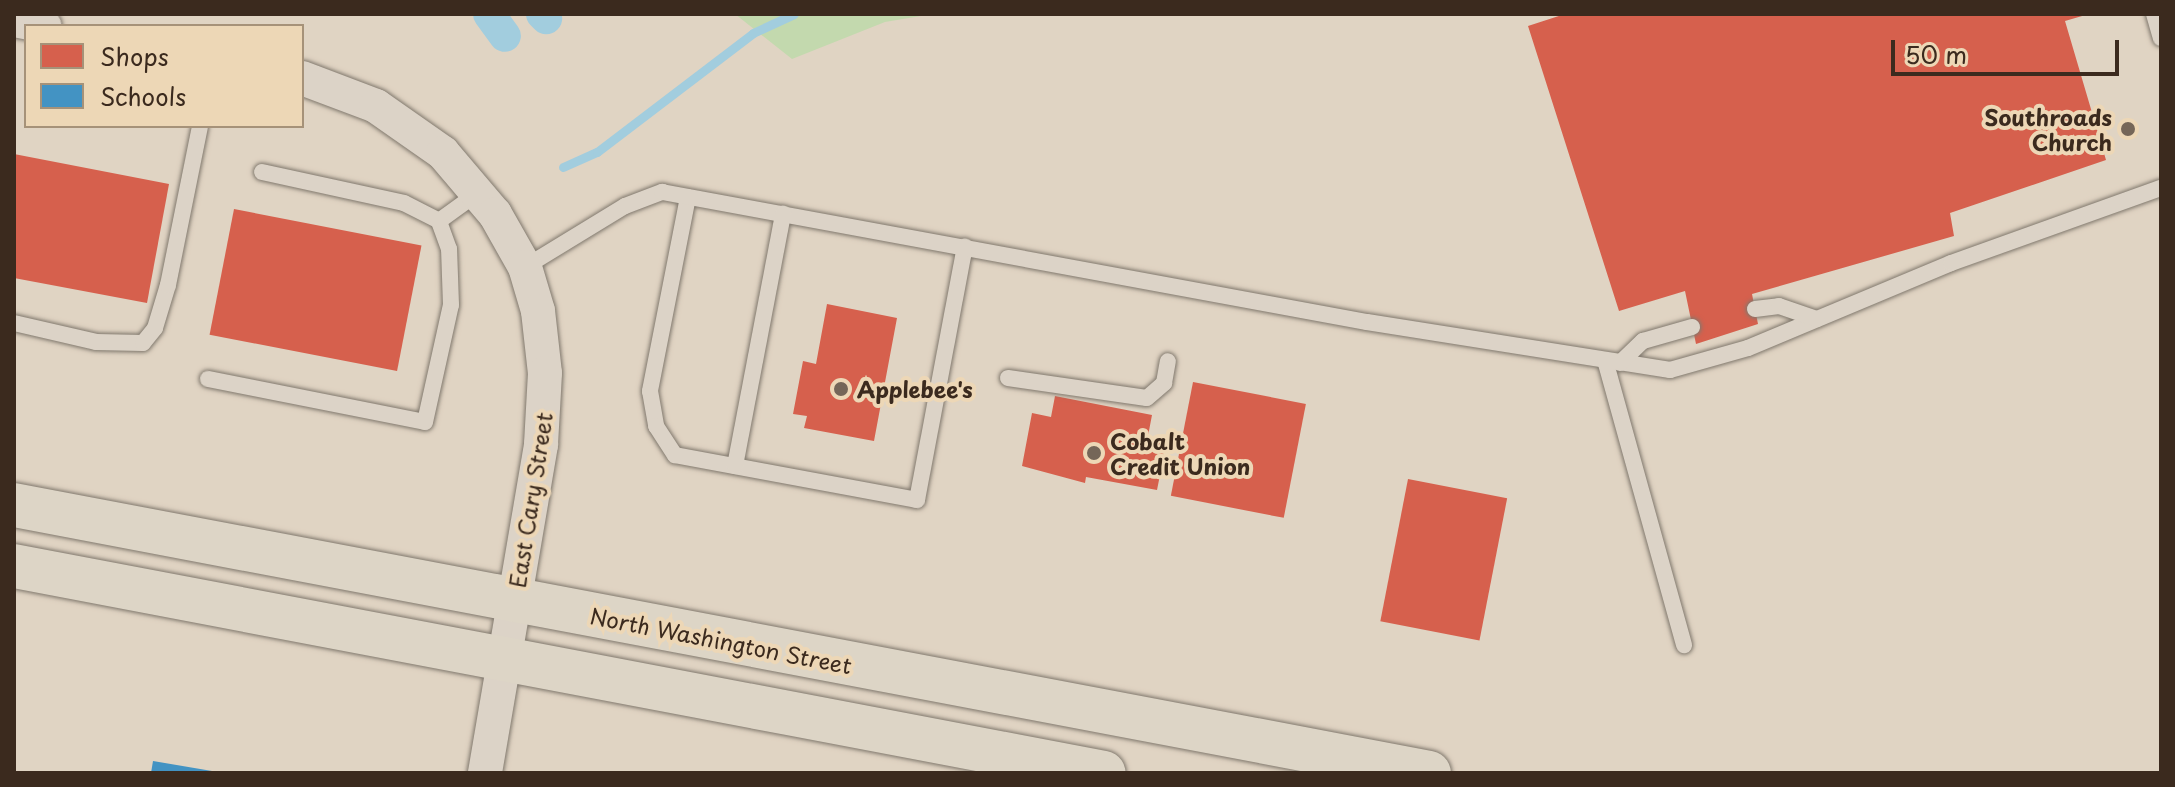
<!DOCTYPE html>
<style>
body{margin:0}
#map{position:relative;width:2175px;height:787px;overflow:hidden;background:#e0d4c3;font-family:"Playpen Sans",sans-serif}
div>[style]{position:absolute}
.green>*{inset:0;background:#c3d9ae}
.shops>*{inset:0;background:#d6604d;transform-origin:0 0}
.schools>*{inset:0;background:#4393c3}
.stream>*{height:9px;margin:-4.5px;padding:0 4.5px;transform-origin:4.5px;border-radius:4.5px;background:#a2cdde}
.canal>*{height:32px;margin:-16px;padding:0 16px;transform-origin:16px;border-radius:16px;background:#a2cdde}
.roads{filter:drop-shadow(0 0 2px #80786d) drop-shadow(0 0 2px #80786d)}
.service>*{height:16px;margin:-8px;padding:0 8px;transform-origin:8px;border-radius:8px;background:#dcd3c7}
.minor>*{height:34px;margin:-17px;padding:0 17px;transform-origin:17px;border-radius:17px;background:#dcd3c7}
.primary>*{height:44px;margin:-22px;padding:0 22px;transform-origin:22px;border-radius:22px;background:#ddd5c6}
.dots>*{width:22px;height:22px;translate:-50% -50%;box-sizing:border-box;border:4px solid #edd7b6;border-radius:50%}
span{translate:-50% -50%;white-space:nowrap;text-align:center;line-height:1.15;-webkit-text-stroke:8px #edd7b6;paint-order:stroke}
.poi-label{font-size:22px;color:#3b2a1e;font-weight:700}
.right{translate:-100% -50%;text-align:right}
.left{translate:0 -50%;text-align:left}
.street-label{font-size:22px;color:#3b2a1e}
.frame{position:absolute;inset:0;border:16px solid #3b2a1e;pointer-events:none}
.legend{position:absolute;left:24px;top:24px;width:280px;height:104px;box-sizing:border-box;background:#edd7b6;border:2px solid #a69279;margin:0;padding:10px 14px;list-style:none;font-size:24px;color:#3b2a1e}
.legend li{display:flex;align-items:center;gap:16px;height:40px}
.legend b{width:40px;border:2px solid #a69279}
.scale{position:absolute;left:1891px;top:40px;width:228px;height:36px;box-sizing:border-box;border:4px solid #3b2a1e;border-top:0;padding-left:10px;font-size:24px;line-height:28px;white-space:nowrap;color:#3b2a1e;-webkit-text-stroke:6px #edd7b6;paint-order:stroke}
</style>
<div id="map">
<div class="green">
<div style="clip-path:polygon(735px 14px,933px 14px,885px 22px,792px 59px)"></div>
</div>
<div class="shops">
<div style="clip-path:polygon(1565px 14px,2089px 14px,2065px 21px,2106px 160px,1950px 213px,1954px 236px,1752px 294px,1758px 324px,1696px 344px,1685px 291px,1619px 311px,1528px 26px)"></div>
<div style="clip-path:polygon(14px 154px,169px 184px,147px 303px,14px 278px)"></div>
<div style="left:234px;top:209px;width:191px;height:128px;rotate:11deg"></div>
<div style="clip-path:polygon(827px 304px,897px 318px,874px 441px,804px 428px,807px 416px,793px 414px,803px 361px,816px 364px)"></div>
<div style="left:1193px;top:382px;width:115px;height:116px;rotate:11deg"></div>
<div style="clip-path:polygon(1055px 396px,1152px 415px,1148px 436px,1167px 440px,1157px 490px,1086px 477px,1085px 483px,1022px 466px,1032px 413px,1051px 417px)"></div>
<div style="left:1408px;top:479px;width:101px;height:145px;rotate:11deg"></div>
</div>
<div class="schools">
<div style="clip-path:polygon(153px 761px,212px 771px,212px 773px,151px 773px)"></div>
</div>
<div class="stream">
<div style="left:563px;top:167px;width:37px;rotate:-24deg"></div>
<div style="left:597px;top:152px;width:196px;rotate:-37.3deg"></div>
<div style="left:753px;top:33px;width:45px;rotate:-24.9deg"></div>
</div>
<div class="canal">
<div style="left:489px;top:14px;width:27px;rotate:54deg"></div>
<div style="left:542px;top:14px;width:6px;rotate:45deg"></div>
</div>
<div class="roads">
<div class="service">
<div style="left:2154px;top:14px;width:25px;rotate:74deg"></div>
<div style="left:262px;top:172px;width:145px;rotate:12.3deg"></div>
<div style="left:404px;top:203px;width:39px;rotate:27deg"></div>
<div style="left:439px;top:221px;width:49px;rotate:-35.9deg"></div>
<div style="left:688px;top:197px;width:198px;rotate:101.1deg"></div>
<div style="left:650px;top:391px;width:36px;rotate:80deg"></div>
<div style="left:656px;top:426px;width:35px;rotate:57deg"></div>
<div style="left:675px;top:455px;width:246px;rotate:10.5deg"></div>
<div style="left:917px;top:500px;width:258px;rotate:-79.3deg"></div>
<div style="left:525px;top:267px;width:117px;rotate:-31.4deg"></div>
<div style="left:625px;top:206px;width:40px;rotate:-21deg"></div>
<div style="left:662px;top:192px;width:717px;rotate:10.45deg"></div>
<div style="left:1367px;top:322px;width:307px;rotate:9deg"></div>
<div style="left:1670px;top:370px;width:81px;rotate:-15.8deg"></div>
<div style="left:1748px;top:348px;width:220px;rotate:-22.7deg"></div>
<div style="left:1951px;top:263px;width:223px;rotate:-19.7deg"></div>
<div style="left:1755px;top:309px;width:24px;rotate:-7deg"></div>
<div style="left:1779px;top:306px;width:40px;rotate:18.9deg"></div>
<div style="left:14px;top:323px;width:84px;rotate:13deg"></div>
<div style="left:96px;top:342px;width:47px;rotate:1.2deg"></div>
<div style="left:143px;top:343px;width:19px;rotate:-51deg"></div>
<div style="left:155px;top:328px;width:45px;rotate:-73.2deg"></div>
<div style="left:168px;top:285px;width:162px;rotate:-78.6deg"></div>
<div style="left:1605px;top:360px;width:296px;rotate:74.5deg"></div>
<div style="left:1620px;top:363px;width:32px;rotate:-44deg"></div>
<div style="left:1643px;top:341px;width:51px;rotate:-15.9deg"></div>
<div style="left:1008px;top:378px;width:140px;rotate:8.2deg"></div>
<div style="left:1147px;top:398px;width:23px;rotate:-41deg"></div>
<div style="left:1164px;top:383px;width:22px;rotate:-80deg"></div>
<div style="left:208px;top:379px;width:221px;rotate:11.2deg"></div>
<div style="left:425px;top:422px;width:120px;rotate:-77.5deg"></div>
<div style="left:451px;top:305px;width:56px;rotate:-92deg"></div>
<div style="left:449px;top:249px;width:30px;rotate:-110deg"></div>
<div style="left:735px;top:466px;width:257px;rotate:-79.2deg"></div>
</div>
<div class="minor">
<div style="left:14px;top:20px;width:31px;rotate:11deg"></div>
<div style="left:302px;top:78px;width:79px;rotate:20.7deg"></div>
<div style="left:376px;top:106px;width:82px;rotate:35deg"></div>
<div style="left:443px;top:153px;width:80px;rotate:49.6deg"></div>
<div style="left:495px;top:214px;width:61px;rotate:60.5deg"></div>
<div style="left:525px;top:267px;width:46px;rotate:73.5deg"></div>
<div style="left:538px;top:311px;width:62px;rotate:83.6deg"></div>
<div style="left:545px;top:373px;width:72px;rotate:93.2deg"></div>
<div style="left:541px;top:445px;width:333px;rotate:99.7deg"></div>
</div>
<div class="primary">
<div style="left:14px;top:505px;width:1440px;rotate:10.72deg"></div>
<div style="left:14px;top:566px;width:1109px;rotate:10.75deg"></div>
</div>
</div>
<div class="dots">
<div style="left:2128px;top:129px;background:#756658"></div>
<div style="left:841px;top:389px;background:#756658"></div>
<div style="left:1094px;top:453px;background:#756658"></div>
</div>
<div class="poi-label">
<span class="right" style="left:2112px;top:129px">Southroads<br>Church</span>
<span class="left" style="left:857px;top:389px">Applebee's</span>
<span class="left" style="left:1110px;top:453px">Cobalt<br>Credit Union</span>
</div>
<div class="street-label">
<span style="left:530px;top:500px;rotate:-81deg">East Cary Street</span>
<span style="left:721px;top:640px;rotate:11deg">North Washington Street</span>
</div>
<div class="frame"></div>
<ul class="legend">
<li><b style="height:22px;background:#d6604d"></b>Shops</li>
<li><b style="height:22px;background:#4393c3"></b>Schools</li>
</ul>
<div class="scale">50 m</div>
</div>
